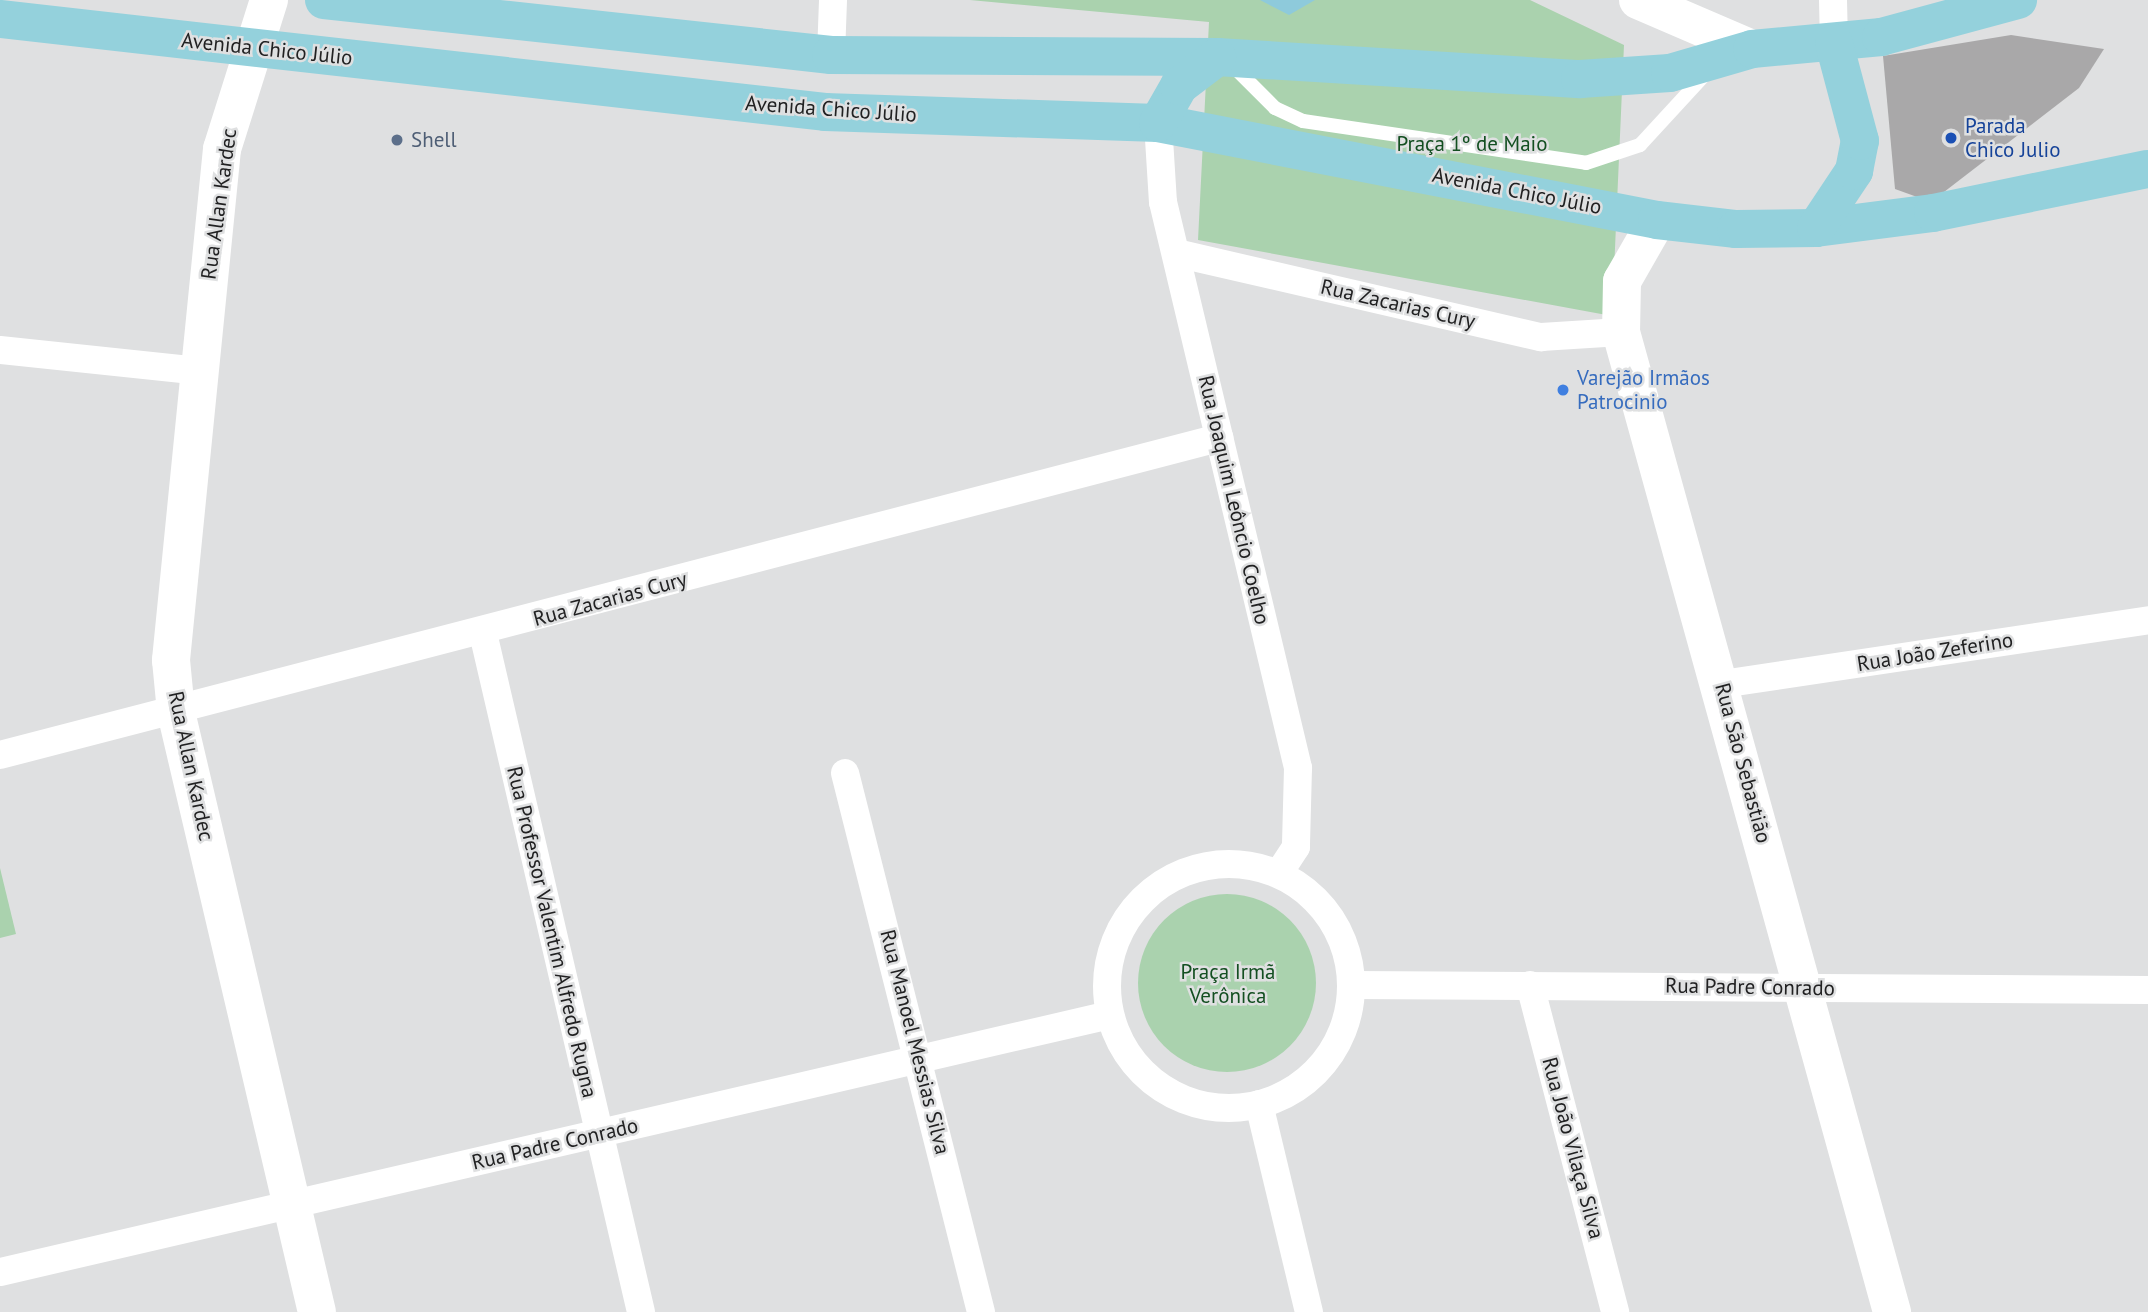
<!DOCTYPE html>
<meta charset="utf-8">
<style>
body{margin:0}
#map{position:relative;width:2148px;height:1312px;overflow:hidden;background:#dfe0e1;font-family:"PT Sans",sans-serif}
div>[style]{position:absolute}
.green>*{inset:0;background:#aad2ae}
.round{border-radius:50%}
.water>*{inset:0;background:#8ecadb}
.building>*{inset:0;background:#a9a8a9}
.lane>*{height:14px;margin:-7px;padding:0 7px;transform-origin:7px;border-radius:7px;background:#fff}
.street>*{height:28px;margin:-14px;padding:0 14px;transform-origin:14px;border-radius:14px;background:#fff}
.street>.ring{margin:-14px;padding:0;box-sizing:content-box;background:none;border:28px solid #fff;border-radius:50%}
.secondary>*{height:38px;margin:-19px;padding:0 19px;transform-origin:19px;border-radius:19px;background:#fff}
.primary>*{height:38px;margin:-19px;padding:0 19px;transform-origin:19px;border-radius:19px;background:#94d1dc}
.dots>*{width:19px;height:19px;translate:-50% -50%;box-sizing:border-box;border:4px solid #dfe0e1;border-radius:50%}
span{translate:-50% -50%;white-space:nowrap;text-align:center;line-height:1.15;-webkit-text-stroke:5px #dfe0e1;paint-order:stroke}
.street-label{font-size:21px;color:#212122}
.transit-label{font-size:21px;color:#164399}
.left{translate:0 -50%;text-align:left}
.service-label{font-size:21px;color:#4e5e75}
.park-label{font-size:21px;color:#134f21}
.shop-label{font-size:21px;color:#366cbe}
</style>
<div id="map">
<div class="green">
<div style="clip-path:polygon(970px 0,1530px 0,1624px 45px,1612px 316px,1198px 240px,1209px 22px)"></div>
<div style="clip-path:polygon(0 868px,16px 934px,0 938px)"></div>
<div class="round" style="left:1138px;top:894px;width:178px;height:178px"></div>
</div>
<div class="water">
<div style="clip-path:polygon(1260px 0,1315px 0,1289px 15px)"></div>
</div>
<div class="building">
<div style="clip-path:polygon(2011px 35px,2104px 49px,2079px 88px,1931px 202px,1895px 189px,1883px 56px)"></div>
</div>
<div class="lane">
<div style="left:1232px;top:65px;width:61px;rotate:45deg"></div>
<div style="left:1275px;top:108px;width:31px;rotate:25deg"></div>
<div style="left:1303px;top:121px;width:286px;rotate:8.4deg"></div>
<div style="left:1586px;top:163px;width:57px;rotate:-18.4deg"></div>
<div style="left:1640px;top:145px;width:103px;rotate:-47.4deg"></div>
</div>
<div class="street">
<div style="left:1833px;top:0;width:43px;rotate:88.7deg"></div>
<div style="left:831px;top:55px;width:55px;rotate:-87.9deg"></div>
<div style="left:1158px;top:123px;width:79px;rotate:86.4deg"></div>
<div style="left:1163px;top:202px;width:582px;rotate:76.58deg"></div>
<div style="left:1298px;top:768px;width:79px;rotate:91.5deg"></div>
<div style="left:1296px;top:847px;width:31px;rotate:123deg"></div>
<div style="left:1176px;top:253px;width:375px;rotate:13deg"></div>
<div style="left:1541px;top:337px;width:80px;rotate:-3.6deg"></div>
<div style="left:0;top:350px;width:200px;rotate:6deg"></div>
<div style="left:483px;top:633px;width:697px;rotate:76.9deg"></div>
<div style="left:1722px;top:684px;width:431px;rotate:-8.5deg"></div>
<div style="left:0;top:755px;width:1260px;rotate:-14.58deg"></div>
<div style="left:845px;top:773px;width:556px;rotate:75.84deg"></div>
<div class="ring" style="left:1107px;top:864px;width:216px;height:216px"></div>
<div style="left:1352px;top:985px;width:796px;rotate:0.36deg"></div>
<div style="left:1530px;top:985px;width:338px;rotate:75.4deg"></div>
<div style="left:1259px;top:1104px;width:214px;rotate:76.5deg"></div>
<div style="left:0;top:1272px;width:1139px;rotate:-13.04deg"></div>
</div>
<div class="secondary">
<div style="left:269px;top:0;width:156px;rotate:107.5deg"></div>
<div style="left:222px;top:149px;width:514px;rotate:95.7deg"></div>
<div style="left:171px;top:660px;width:52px;rotate:84.5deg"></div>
<div style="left:176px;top:712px;width:616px;rotate:76.78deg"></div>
<div style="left:1638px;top:0;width:124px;rotate:23.3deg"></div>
<div style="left:1657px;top:220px;width:70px;rotate:119.8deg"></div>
<div style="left:1622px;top:281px;width:51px;rotate:91.1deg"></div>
<div style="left:1621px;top:332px;width:1017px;rotate:74.54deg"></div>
</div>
<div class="primary">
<div style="left:324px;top:0;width:510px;rotate:6.19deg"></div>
<div style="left:831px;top:55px;width:386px;rotate:0.3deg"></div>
<div style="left:1217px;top:57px;width:364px;rotate:3.5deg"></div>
<div style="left:1580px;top:79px;width:90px;rotate:-3.8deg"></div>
<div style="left:1670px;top:73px;width:85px;rotate:-16.3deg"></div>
<div style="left:1752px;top:49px;width:130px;rotate:-5.3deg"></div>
<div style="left:1881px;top:37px;width:142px;rotate:-15.1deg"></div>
<div style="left:0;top:19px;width:830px;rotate:6.43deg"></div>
<div style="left:825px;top:112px;width:333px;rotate:1.9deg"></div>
<div style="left:1158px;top:123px;width:508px;rotate:11deg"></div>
<div style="left:1657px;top:220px;width:80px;rotate:6.5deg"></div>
<div style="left:1736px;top:229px;width:80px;rotate:-0.7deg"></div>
<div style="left:1816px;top:228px;width:118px;rotate:-7.3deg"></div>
<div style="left:1933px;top:213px;width:219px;rotate:-11.6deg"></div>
<div style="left:1158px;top:123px;width:43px;rotate:-60.4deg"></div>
<div style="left:1179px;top:86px;width:48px;rotate:-37.3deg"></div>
<div style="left:1816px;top:228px;width:69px;rotate:-56.3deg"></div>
<div style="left:1854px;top:171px;width:31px;rotate:-79deg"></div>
<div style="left:1860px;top:141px;width:101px;rotate:-104.9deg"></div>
</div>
<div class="dots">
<div style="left:1951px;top:138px;background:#1a4fb4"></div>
<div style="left:397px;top:140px;background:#5c6f8a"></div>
<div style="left:1563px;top:390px;background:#3f7fe0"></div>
</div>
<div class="street-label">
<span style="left:267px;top:49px;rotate:6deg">Avenida Chico Júlio</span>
<span style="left:831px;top:109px;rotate:4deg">Avenida Chico Júlio</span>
<span style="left:1517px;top:191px;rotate:11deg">Avenida Chico Júlio</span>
<span style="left:219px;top:204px;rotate:-82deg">Rua Allan Kardec</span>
<span style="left:1398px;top:304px;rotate:13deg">Rua Zacarias Cury</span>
<span style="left:1234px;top:500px;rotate:77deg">Rua Joaquim Leôncio Coelho</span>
<span style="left:610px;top:599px;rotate:-15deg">Rua Zacarias Cury</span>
<span style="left:1935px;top:652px;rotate:-9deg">Rua João Zeferino</span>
<span style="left:1743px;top:763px;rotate:75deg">Rua São Sebastião</span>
<span style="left:191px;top:766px;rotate:78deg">Rua Allan Kardec</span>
<span style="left:552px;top:932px;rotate:77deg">Rua Professor Valentim Alfredo Rugna</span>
<span style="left:1750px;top:987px;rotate:1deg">Rua Padre Conrado</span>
<span style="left:915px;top:1042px;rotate:76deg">Rua Manoel Messias Silva</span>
<span style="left:555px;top:1144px;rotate:-13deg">Rua Padre Conrado</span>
<span style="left:1573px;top:1148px;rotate:75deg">Rua João Vilaça Silva</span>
</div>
<div class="transit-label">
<span class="left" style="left:1965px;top:138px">Parada<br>Chico Julio</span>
</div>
<div class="service-label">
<span class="left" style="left:411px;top:140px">Shell</span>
</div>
<div class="park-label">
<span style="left:1472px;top:144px">Praça 1º de Maio</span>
<span style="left:1228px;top:984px">Praça Irmã<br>Verônica</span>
</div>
<div class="shop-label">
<span class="left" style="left:1577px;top:390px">Varejão Irmãos<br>Patrocinio</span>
</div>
</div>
